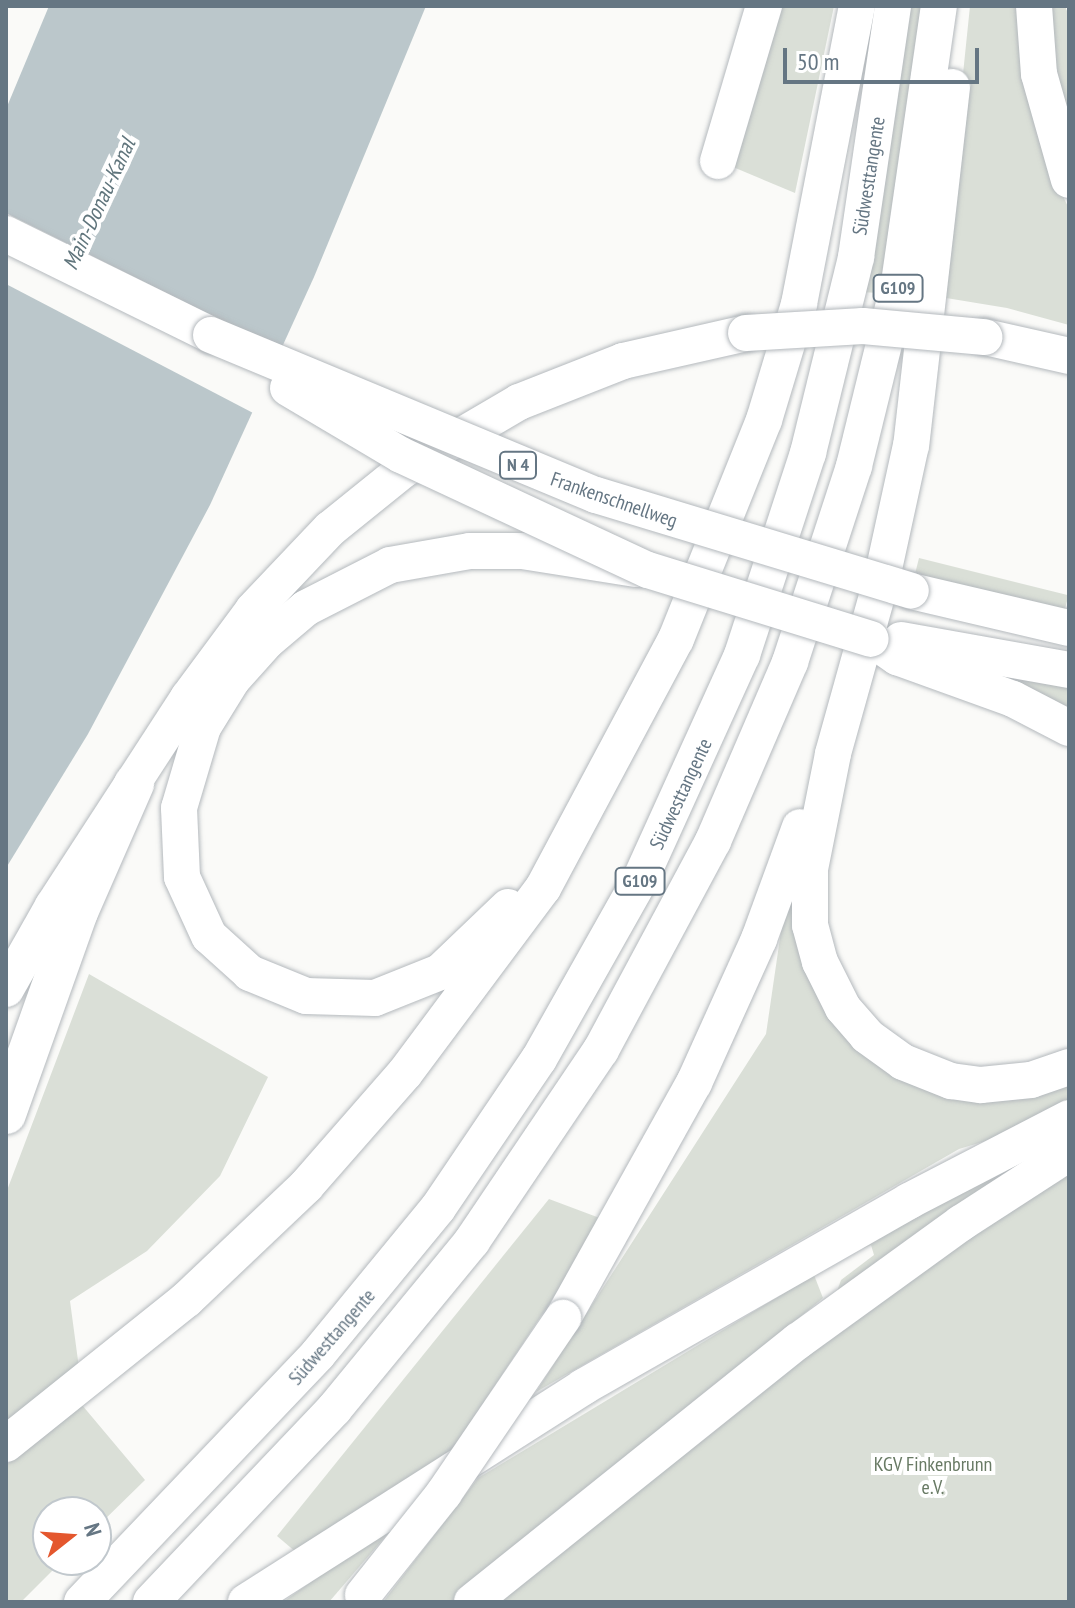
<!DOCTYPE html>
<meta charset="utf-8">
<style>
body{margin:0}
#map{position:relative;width:1075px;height:1608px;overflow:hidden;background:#fafaf8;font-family:"PT Sans Narrow",sans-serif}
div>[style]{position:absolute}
.green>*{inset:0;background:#dadfd7;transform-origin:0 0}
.water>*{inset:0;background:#bbc7cb}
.pier>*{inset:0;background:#fafaf8}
.roads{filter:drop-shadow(0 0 2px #b4b9bd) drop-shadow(0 0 2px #b4b9bd)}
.trunk>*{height:36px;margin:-18px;padding:0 18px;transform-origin:18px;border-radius:18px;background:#fff}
.motorway>*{height:40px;margin:-20px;padding:0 20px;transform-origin:20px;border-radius:20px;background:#fff}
.bridges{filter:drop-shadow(0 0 2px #b4b9bd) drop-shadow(0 0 2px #b4b9bd)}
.trunk-bridge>*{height:36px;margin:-18px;padding:0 18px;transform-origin:18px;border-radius:18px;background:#fff}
span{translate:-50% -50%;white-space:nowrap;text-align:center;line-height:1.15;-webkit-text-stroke:8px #fff;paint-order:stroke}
.shield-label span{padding:2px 6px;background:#fff;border:2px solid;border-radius:6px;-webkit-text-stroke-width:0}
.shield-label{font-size:18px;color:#657683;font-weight:700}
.street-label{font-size:20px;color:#657683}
.park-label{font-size:20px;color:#687a64}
.water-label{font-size:22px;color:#60757c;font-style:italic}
.frame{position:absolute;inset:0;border:8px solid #657683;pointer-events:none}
.north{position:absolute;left:32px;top:1496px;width:80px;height:80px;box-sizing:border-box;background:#fff;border:2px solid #c1c8cd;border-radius:50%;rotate:73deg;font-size:22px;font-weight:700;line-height:32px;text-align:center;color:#657683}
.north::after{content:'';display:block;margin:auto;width:28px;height:36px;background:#e4572e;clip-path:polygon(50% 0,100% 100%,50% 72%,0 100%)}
.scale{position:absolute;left:783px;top:48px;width:196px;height:36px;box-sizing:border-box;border:4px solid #657683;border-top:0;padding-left:10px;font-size:24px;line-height:28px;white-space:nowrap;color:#657683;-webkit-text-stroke:6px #fff;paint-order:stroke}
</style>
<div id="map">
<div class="green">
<div style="clip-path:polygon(781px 6px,834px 6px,795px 193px,733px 167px)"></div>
<div style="clip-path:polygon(905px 6px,922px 6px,902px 165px,879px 293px,861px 292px)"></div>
<div style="clip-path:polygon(970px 6px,1023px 6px,1056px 181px,1069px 209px,1069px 325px,1007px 308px,940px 297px)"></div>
<div style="clip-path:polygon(1043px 6px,1065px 6px,1069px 16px,1069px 158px)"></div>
<div style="left:919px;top:558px;width:154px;height:18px;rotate:14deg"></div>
<div style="clip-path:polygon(1018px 676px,1069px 685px,1069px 714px,1017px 690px)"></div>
<div style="clip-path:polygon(787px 890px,873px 1056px,1069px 1079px,1069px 1106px,1019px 1131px,959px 1149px,536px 1392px,766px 1034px)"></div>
<div style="clip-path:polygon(89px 974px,268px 1077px,220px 1176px,147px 1251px,70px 1301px,79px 1368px,6px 1421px,6px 1193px)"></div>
<div style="clip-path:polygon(1069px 1127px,834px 1300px,841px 1280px,874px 1255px,871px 1245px,845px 1256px)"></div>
<div style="clip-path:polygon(1069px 1169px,1069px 1602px,500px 1602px,844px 1326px)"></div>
<div style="clip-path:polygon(549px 1199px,605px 1220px,450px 1453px,297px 1553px,277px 1536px)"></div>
<div style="clip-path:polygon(814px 1275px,823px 1298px,455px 1602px,383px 1602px,478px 1478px)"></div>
<div style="clip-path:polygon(82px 1405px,145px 1480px,96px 1528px,96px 1512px,48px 1512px,48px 1560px,63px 1560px,21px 1602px,6px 1602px,6px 1465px)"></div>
<div style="clip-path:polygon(402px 1517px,329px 1602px,283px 1602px)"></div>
</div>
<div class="water">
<div style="clip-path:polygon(49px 6px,426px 6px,314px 277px,210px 505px,88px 734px,6px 868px,6px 109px)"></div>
</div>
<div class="pier">
<div style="clip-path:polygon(6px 213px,285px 352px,257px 415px,6px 284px)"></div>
</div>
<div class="roads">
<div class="trunk">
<div style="left:1034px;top:6px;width:68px;rotate:85.8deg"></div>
<div style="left:1039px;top:74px;width:110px;rotate:74.2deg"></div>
<div style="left:952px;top:87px;width:360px;rotate:96.5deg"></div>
<div style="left:911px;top:445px;width:136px;rotate:102.3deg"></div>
<div style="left:882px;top:578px;width:183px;rotate:105.6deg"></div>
<div style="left:833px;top:754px;width:117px;rotate:101.3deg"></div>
<div style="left:810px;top:869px;width:56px;rotate:90deg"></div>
<div style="left:810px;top:925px;width:38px;rotate:75deg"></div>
<div style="left:820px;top:962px;width:51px;rotate:63.4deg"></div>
<div style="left:843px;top:1008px;width:37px;rotate:49deg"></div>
<div style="left:867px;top:1036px;width:44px;rotate:35.8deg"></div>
<div style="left:903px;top:1062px;width:52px;rotate:21.6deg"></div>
<div style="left:951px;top:1081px;width:30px;rotate:8deg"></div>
<div style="left:981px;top:1085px;width:50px;rotate:-5.7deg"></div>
<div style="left:1031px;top:1080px;width:40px;rotate:-18.9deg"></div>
<div style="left:718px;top:161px;width:162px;rotate:-73.5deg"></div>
<div style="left:6px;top:234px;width:229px;rotate:26.2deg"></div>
<div style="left:985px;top:337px;width:86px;rotate:12.7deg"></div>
<div style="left:911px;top:591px;width:162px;rotate:13.2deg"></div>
<div style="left:871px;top:639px;width:32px;rotate:35deg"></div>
<div style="left:897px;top:657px;width:123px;rotate:19.9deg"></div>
<div style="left:1013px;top:699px;width:63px;rotate:27.4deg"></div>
<div style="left:901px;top:640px;width:171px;rotate:10.1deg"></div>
<div style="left:508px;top:907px;width:94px;rotate:136.3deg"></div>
<div style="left:440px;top:972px;width:70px;rotate:158.2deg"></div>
<div style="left:375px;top:998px;width:69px;rotate:-178.3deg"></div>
<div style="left:306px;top:996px;width:61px;rotate:-157.7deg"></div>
<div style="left:250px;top:973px;width:55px;rotate:-137.9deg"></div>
<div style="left:209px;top:936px;width:65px;rotate:-114.6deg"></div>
<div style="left:182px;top:877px;width:69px;rotate:-92.5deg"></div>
<div style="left:179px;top:808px;width:84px;rotate:-73.5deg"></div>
<div style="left:203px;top:727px;width:55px;rotate:-58.3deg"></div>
<div style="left:232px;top:680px;width:52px;rotate:-48.1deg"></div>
<div style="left:267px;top:641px;width:51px;rotate:-40.2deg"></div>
<div style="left:306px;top:608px;width:94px;rotate:-27.1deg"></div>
<div style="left:390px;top:565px;width:81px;rotate:-9.9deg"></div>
<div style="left:470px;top:551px;width:52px"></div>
<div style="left:522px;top:551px;width:115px;rotate:9deg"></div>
<div style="left:6px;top:989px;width:95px;rotate:-60.5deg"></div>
<div style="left:53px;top:906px;width:248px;rotate:-57deg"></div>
<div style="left:188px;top:698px;width:109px;rotate:-53.5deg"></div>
<div style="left:253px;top:610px;width:112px;rotate:-46.5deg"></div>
<div style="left:330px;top:529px;width:94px;rotate:-38.9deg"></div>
<div style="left:403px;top:470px;width:134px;rotate:-30.4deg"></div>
<div style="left:519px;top:402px;width:112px;rotate:-21.5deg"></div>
<div style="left:623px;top:361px;width:126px;rotate:-12.8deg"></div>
<div style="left:563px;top:1318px;width:269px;rotate:-60.9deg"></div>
<div style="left:694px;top:1083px;width:158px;rotate:-65.7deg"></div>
<div style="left:759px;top:939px;width:119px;rotate:-69.9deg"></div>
<div style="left:6px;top:1444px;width:232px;rotate:-38.7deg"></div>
<div style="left:187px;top:1299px;width:164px;rotate:-43.5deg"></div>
<div style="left:306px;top:1186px;width:150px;rotate:-48.8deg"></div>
<div style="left:405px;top:1073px;width:231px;rotate:-53.3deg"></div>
<div style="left:543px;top:888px;width:282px;rotate:-61.9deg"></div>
<div style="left:676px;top:639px;width:236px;rotate:-68.1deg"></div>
<div style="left:764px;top:420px;width:121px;rotate:-73.2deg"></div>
<div style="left:799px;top:304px;width:304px;rotate:-79deg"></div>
<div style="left:82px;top:1602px;width:342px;rotate:-46.4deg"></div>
<div style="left:318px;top:1354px;width:189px;rotate:-50.6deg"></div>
<div style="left:438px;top:1208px;width:180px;rotate:-55.9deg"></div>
<div style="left:539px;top:1059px;width:206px;rotate:-60.6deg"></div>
<div style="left:640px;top:880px;width:247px;rotate:-65.6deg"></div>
<div style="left:742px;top:655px;width:213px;rotate:-71.9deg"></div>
<div style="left:808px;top:453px;width:202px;rotate:-76.2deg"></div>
<div style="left:856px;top:257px;width:254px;rotate:-81.6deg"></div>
<div style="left:151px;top:1602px;width:267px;rotate:-46.5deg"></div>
<div style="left:335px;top:1408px;width:216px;rotate:-50.6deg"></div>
<div style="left:472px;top:1241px;width:230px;rotate:-56deg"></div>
<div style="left:601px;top:1050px;width:237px;rotate:-61.8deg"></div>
<div style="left:713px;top:841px;width:195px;rotate:-66.7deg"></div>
<div style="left:790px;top:662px;width:206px;rotate:-71.9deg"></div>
<div style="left:854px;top:466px;width:188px;rotate:-76.2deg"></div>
<div style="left:899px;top:283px;width:280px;rotate:-81.8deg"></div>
<div style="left:246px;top:1602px;width:400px;rotate:-32.5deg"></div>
<div style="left:583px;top:1387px;width:375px;rotate:-29.7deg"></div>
<div style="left:909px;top:1201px;width:180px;rotate:-27.4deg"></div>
<div style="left:472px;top:1602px;width:418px;rotate:-38.7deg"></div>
<div style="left:798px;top:1341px;width:201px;rotate:-35.9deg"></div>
<div style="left:961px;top:1223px;width:129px;rotate:-32.9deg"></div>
</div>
<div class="motorway">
<div style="left:6px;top:1114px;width:214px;rotate:-70.4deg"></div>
<div style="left:78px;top:912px;width:140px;rotate:-66.4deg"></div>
</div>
</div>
<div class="bridges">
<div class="trunk-bridge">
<div style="left:746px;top:333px;width:117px;rotate:-3.4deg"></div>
<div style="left:863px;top:326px;width:122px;rotate:5.2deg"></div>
<div style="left:211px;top:335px;width:417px;rotate:22.6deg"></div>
<div style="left:596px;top:495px;width:329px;rotate:16.9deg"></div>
<div style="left:288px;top:388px;width:131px;rotate:30.7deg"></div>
<div style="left:401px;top:455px;width:272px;rotate:25deg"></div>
<div style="left:648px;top:570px;width:233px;rotate:17.2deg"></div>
<div style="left:363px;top:1595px;width:130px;rotate:-51.5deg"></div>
<div style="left:444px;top:1493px;width:212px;rotate:-55.8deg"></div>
</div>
</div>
<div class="shield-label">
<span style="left:898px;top:288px">G109</span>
<span style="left:518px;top:465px">N 4</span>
<span style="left:640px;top:881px">G109</span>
</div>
<div class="street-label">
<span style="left:869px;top:176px;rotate:-81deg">Südwesttangente</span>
<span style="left:614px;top:500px;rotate:19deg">Frankenschnellweg</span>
<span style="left:681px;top:794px;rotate:-65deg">Südwesttangente</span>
<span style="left:332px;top:1337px;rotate:-49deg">Südwesttangente</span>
</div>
<div class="park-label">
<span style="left:933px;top:1476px">KGV Finkenbrunn<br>e.V.</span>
</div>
<div class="water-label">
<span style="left:99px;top:204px;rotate:-65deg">Main-Donau-Kanal</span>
</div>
<div class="frame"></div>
<div class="north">N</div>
<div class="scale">50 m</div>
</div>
